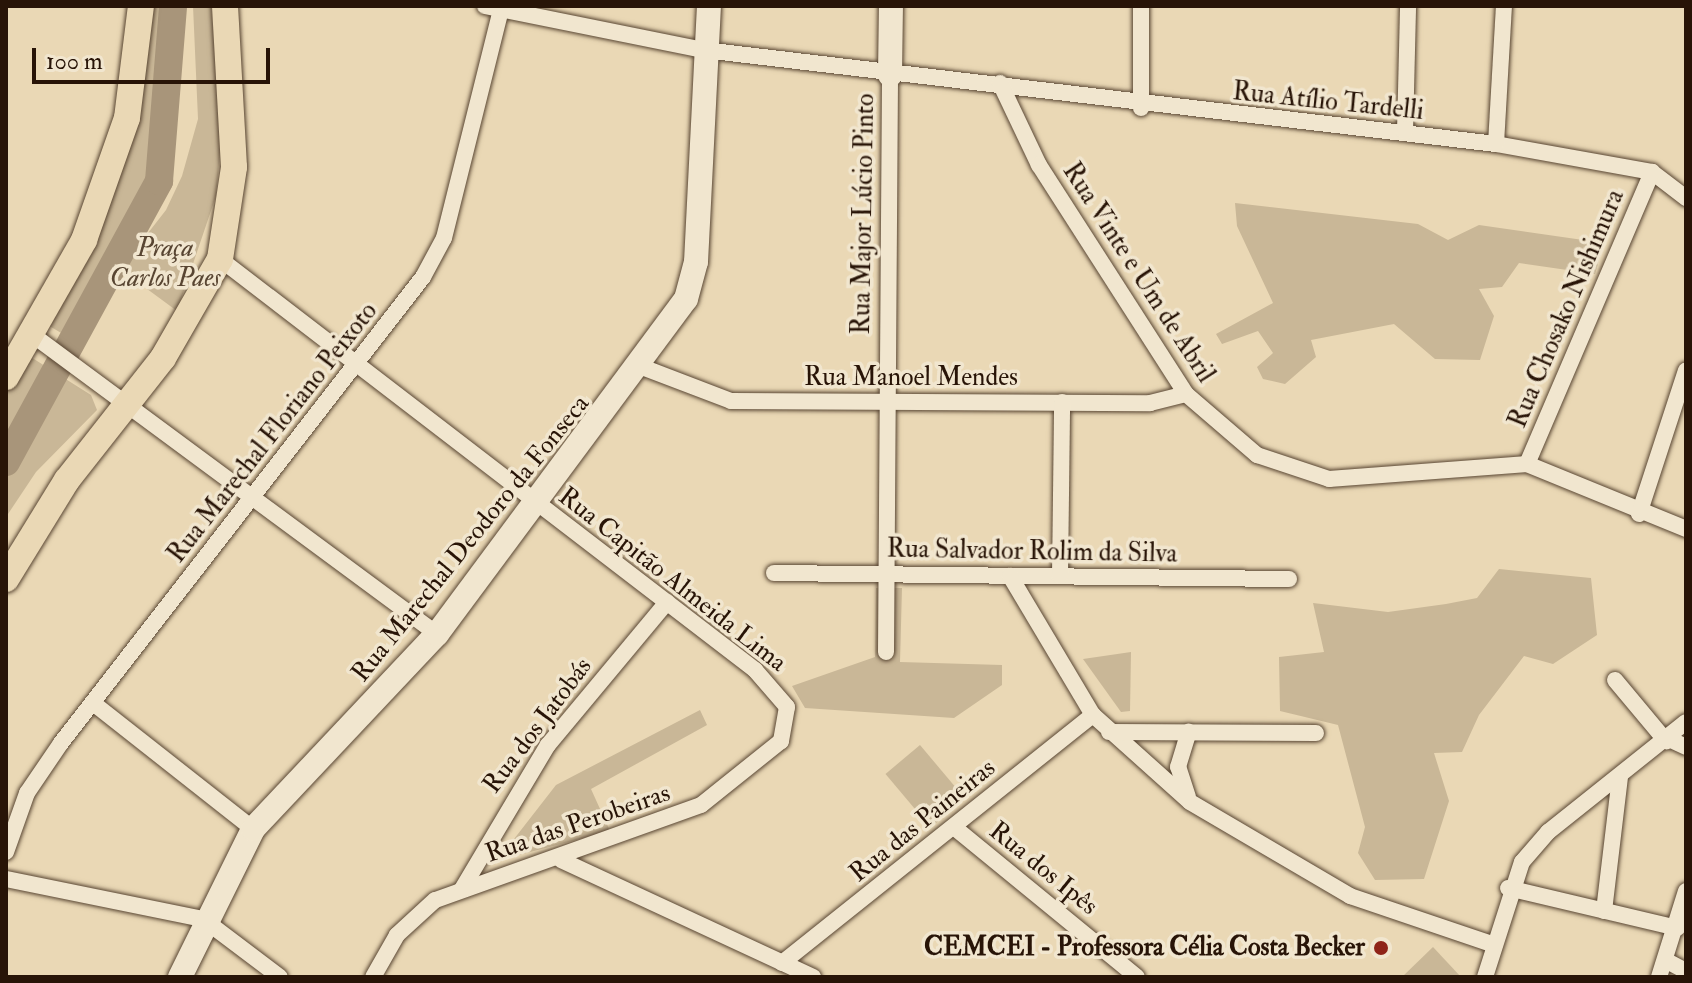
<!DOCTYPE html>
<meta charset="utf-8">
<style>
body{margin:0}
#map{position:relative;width:1692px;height:983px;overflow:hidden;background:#ead8b5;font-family:"IM FELL Double Pica",serif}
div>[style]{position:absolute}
.green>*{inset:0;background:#c9b797;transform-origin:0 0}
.river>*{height:28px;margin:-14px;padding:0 14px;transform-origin:14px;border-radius:14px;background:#a8957a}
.roads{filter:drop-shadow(0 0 2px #584532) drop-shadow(0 0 2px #584532)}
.street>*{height:16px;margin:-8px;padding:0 8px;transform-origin:8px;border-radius:8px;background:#f1e6cf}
.secondary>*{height:24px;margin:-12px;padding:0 12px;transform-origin:12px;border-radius:12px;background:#f1e6cf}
.primary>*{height:26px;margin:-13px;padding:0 13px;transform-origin:13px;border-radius:13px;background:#ead8b5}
.dots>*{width:22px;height:22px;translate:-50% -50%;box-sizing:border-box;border:4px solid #f1e6cf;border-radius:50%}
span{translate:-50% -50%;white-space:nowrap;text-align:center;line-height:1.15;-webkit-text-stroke:7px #f1e6cf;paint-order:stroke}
.street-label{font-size:26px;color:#281407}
.park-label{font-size:26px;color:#584532;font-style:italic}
.poi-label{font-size:26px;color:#281407;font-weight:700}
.right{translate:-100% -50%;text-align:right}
.frame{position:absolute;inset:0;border:8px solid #281407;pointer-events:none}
.scale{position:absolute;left:32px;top:48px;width:238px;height:36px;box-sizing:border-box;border:4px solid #281407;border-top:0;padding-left:10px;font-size:24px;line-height:28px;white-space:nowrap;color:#281407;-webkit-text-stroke:6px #f1e6cf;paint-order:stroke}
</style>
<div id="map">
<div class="green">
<div style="clip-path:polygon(149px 6px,181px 6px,171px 174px,157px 210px,68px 337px,46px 324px,94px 234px)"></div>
<div style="clip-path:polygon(193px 6px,211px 6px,222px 130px,216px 196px,177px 311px,120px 269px,166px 210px,182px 176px,198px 119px)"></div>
<div style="clip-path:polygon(1235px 203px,1418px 224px,1448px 240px,1479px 225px,1604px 243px,1595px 274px,1519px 263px,1502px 287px,1479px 289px,1494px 316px,1480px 360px,1435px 359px,1394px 324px,1311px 340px,1316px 357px,1285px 384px,1263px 379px,1257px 367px,1273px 353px,1258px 331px,1222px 344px,1216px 334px,1273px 303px,1237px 226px)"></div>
<div style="clip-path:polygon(26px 354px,91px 395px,97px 410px,36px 472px,6px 517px,6px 390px)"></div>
<div style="clip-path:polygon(1499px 569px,1591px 578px,1597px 635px,1553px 664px,1524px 656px,1479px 715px,1462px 752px,1434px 753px,1449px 801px,1424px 879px,1375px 880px,1358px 853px,1365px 827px,1338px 725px,1280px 711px,1279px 657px,1324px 652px,1313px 603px,1388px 612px,1446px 604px,1477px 598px)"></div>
<div style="clip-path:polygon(876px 588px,902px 588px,900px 662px,1002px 665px,1002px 685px,954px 718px,805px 708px,792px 686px,875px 657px)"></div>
<div style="clip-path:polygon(1131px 652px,1130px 711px,1121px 712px,1083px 659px)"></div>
<div style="clip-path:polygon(700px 710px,707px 725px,591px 789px,610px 831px,511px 857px,507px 848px,556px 785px)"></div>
<div style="left:920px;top:745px;width:70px;height:45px;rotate:50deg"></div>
<div style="clip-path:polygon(1433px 947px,1461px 977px,1402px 977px)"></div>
</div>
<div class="river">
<div style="left:6px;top:462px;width:320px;rotate:-61.4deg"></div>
<div style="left:159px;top:181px;width:176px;rotate:-85.4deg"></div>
</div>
<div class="roads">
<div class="street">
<div style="left:485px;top:6px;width:223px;rotate:11.4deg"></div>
<div style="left:704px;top:50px;width:798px;rotate:6.77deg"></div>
<div style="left:1496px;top:144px;width:158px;rotate:10.2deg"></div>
<div style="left:1652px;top:172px;width:43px;rotate:37.4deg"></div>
<div style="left:1141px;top:6px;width:102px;rotate:90deg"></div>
<div style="left:1000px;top:83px;width:91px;rotate:64.6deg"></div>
<div style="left:1039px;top:165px;width:272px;rotate:57.3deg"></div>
<div style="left:1186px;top:394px;width:94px;rotate:40.7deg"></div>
<div style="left:1257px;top:455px;width:76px;rotate:18.4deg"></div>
<div style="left:1329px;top:479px;width:199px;rotate:-4.3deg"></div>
<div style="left:1527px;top:464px;width:172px;rotate:22.2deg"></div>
<div style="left:1405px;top:132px;width:126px;rotate:-88.6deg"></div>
<div style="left:1496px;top:144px;width:138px;rotate:-86.7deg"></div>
<div style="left:220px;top:259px;width:675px;rotate:37.53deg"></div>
<div style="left:755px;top:670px;width:49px;rotate:49.1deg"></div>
<div style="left:787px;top:707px;width:35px;rotate:100deg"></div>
<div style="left:781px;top:741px;width:102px;rotate:141.3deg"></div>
<div style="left:701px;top:805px;width:282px;rotate:160.3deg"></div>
<div style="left:435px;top:900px;width:52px;rotate:137.4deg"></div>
<div style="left:397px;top:935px;width:48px;rotate:119.7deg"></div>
<div style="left:30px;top:333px;width:506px;rotate:36.49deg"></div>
<div style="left:642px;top:367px;width:95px;rotate:20.9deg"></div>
<div style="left:731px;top:401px;width:419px;rotate:0.3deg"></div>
<div style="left:1150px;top:403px;width:37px;rotate:-14deg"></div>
<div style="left:1527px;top:464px;width:318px;rotate:-66.8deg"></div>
<div style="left:1639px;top:514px;width:151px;rotate:-71.9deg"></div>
<div style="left:774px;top:573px;width:515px;rotate:0.67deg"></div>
<div style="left:1010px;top:576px;width:162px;rotate:59.2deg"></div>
<div style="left:1093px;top:715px;width:130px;rotate:41.9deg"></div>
<div style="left:1190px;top:802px;width:186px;rotate:30.4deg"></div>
<div style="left:1350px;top:896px;width:150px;rotate:18.7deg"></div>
<div style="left:1060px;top:576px;width:174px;rotate:-89.3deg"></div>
<div style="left:886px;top:652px;width:577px;rotate:-89.6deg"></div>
<div style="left:1615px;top:680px;width:80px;rotate:50.1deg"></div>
<div style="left:93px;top:703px;width:204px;rotate:38.2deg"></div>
<div style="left:1109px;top:732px;width:207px;rotate:0.3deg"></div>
<div style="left:1669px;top:739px;width:19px;rotate:25deg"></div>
<div style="left:1188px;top:797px;width:32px;rotate:-108deg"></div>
<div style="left:1178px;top:767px;width:37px;rotate:-73deg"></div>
<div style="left:955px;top:828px;width:235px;rotate:39.3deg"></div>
<div style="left:6px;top:852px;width:63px;rotate:-70.4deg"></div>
<div style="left:27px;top:793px;width:60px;rotate:-55.8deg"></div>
<div style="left:61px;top:743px;width:590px;rotate:-52.16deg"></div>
<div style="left:423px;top:277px;width:44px;rotate:-61.7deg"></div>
<div style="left:444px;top:238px;width:239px;rotate:-76deg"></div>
<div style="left:561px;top:860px;width:278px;rotate:24.9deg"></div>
<div style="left:6px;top:879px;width:201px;rotate:11.5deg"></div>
<div style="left:203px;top:919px;width:96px;rotate:37deg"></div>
<div style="left:1508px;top:888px;width:174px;rotate:13.3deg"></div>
<div style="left:462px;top:889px;width:168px;rotate:-59.2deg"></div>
<div style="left:548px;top:745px;width:186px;rotate:-50.2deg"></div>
<div style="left:1604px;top:911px;width:136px;rotate:-83.2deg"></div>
<div style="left:1667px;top:961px;width:21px;rotate:28deg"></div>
<div style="left:782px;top:963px;width:398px;rotate:-38.6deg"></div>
<div style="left:1485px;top:977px;width:121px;rotate:-72.2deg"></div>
<div style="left:1522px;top:862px;width:40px;rotate:-49deg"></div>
<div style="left:1548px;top:832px;width:176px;rotate:-38.6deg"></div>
<div style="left:1659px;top:977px;width:90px;rotate:-72.6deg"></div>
</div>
<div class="secondary">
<div style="left:890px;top:75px;width:69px;rotate:-89.2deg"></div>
<div style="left:180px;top:977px;width:165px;rotate:-63.7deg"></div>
<div style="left:253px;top:829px;width:268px;rotate:-46.7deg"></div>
<div style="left:437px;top:634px;width:417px;rotate:-53.4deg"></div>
<div style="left:686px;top:299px;width:38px;rotate:-75deg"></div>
<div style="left:696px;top:262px;width:256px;rotate:-87.1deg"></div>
</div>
<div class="primary">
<div style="left:6px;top:377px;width:158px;rotate:-60.3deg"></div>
<div style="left:84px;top:240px;width:129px;rotate:-70.6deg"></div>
<div style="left:127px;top:118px;width:113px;rotate:-82.9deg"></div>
<div style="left:6px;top:579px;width:116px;rotate:-58.4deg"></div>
<div style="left:67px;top:480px;width:155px;rotate:-51.8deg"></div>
<div style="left:163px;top:358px;width:114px;rotate:-60.1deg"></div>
<div style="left:220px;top:259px;width:93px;rotate:-81.3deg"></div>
<div style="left:234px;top:167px;width:161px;rotate:-93.2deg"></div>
</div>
</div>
<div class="dots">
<div style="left:1381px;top:948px;background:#8f2418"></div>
</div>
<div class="street-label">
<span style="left:1328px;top:102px;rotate:6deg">Rua Atílio Tardelli</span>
<span style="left:864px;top:214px;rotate:-89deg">Rua Major Lúcio Pinto</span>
<span style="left:1138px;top:273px;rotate:57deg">Rua Vinte e Um de Abril</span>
<span style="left:1567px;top:309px;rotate:-67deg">Rua Chosako Nishimura</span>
<span style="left:911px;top:378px">Rua Manoel Mendes</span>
<span style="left:273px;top:433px;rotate:-52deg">Rua Marechal Floriano Peixoto</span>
<span style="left:471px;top:539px;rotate:-51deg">Rua Marechal Deodoro da Fonseca</span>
<span style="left:1032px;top:552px;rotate:1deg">Rua Salvador Rolim da Silva</span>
<span style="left:672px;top:580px;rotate:38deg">Rua Capitão Almeida Lima</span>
<span style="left:538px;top:726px;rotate:-53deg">Rua dos Jatobás</span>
<span style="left:923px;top:821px;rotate:-39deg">Rua das Paineiras</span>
<span style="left:578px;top:824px;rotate:-19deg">Rua das Perobeiras</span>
<span style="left:1043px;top:869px;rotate:39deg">Rua dos Ipês</span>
</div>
<div class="park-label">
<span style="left:165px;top:264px">Praça<br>Carlos Paes</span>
</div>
<div class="poi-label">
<span class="right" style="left:1365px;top:948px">CEMCEI - Professora Célia Costa Becker</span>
</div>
<div class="frame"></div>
<div class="scale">100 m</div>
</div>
